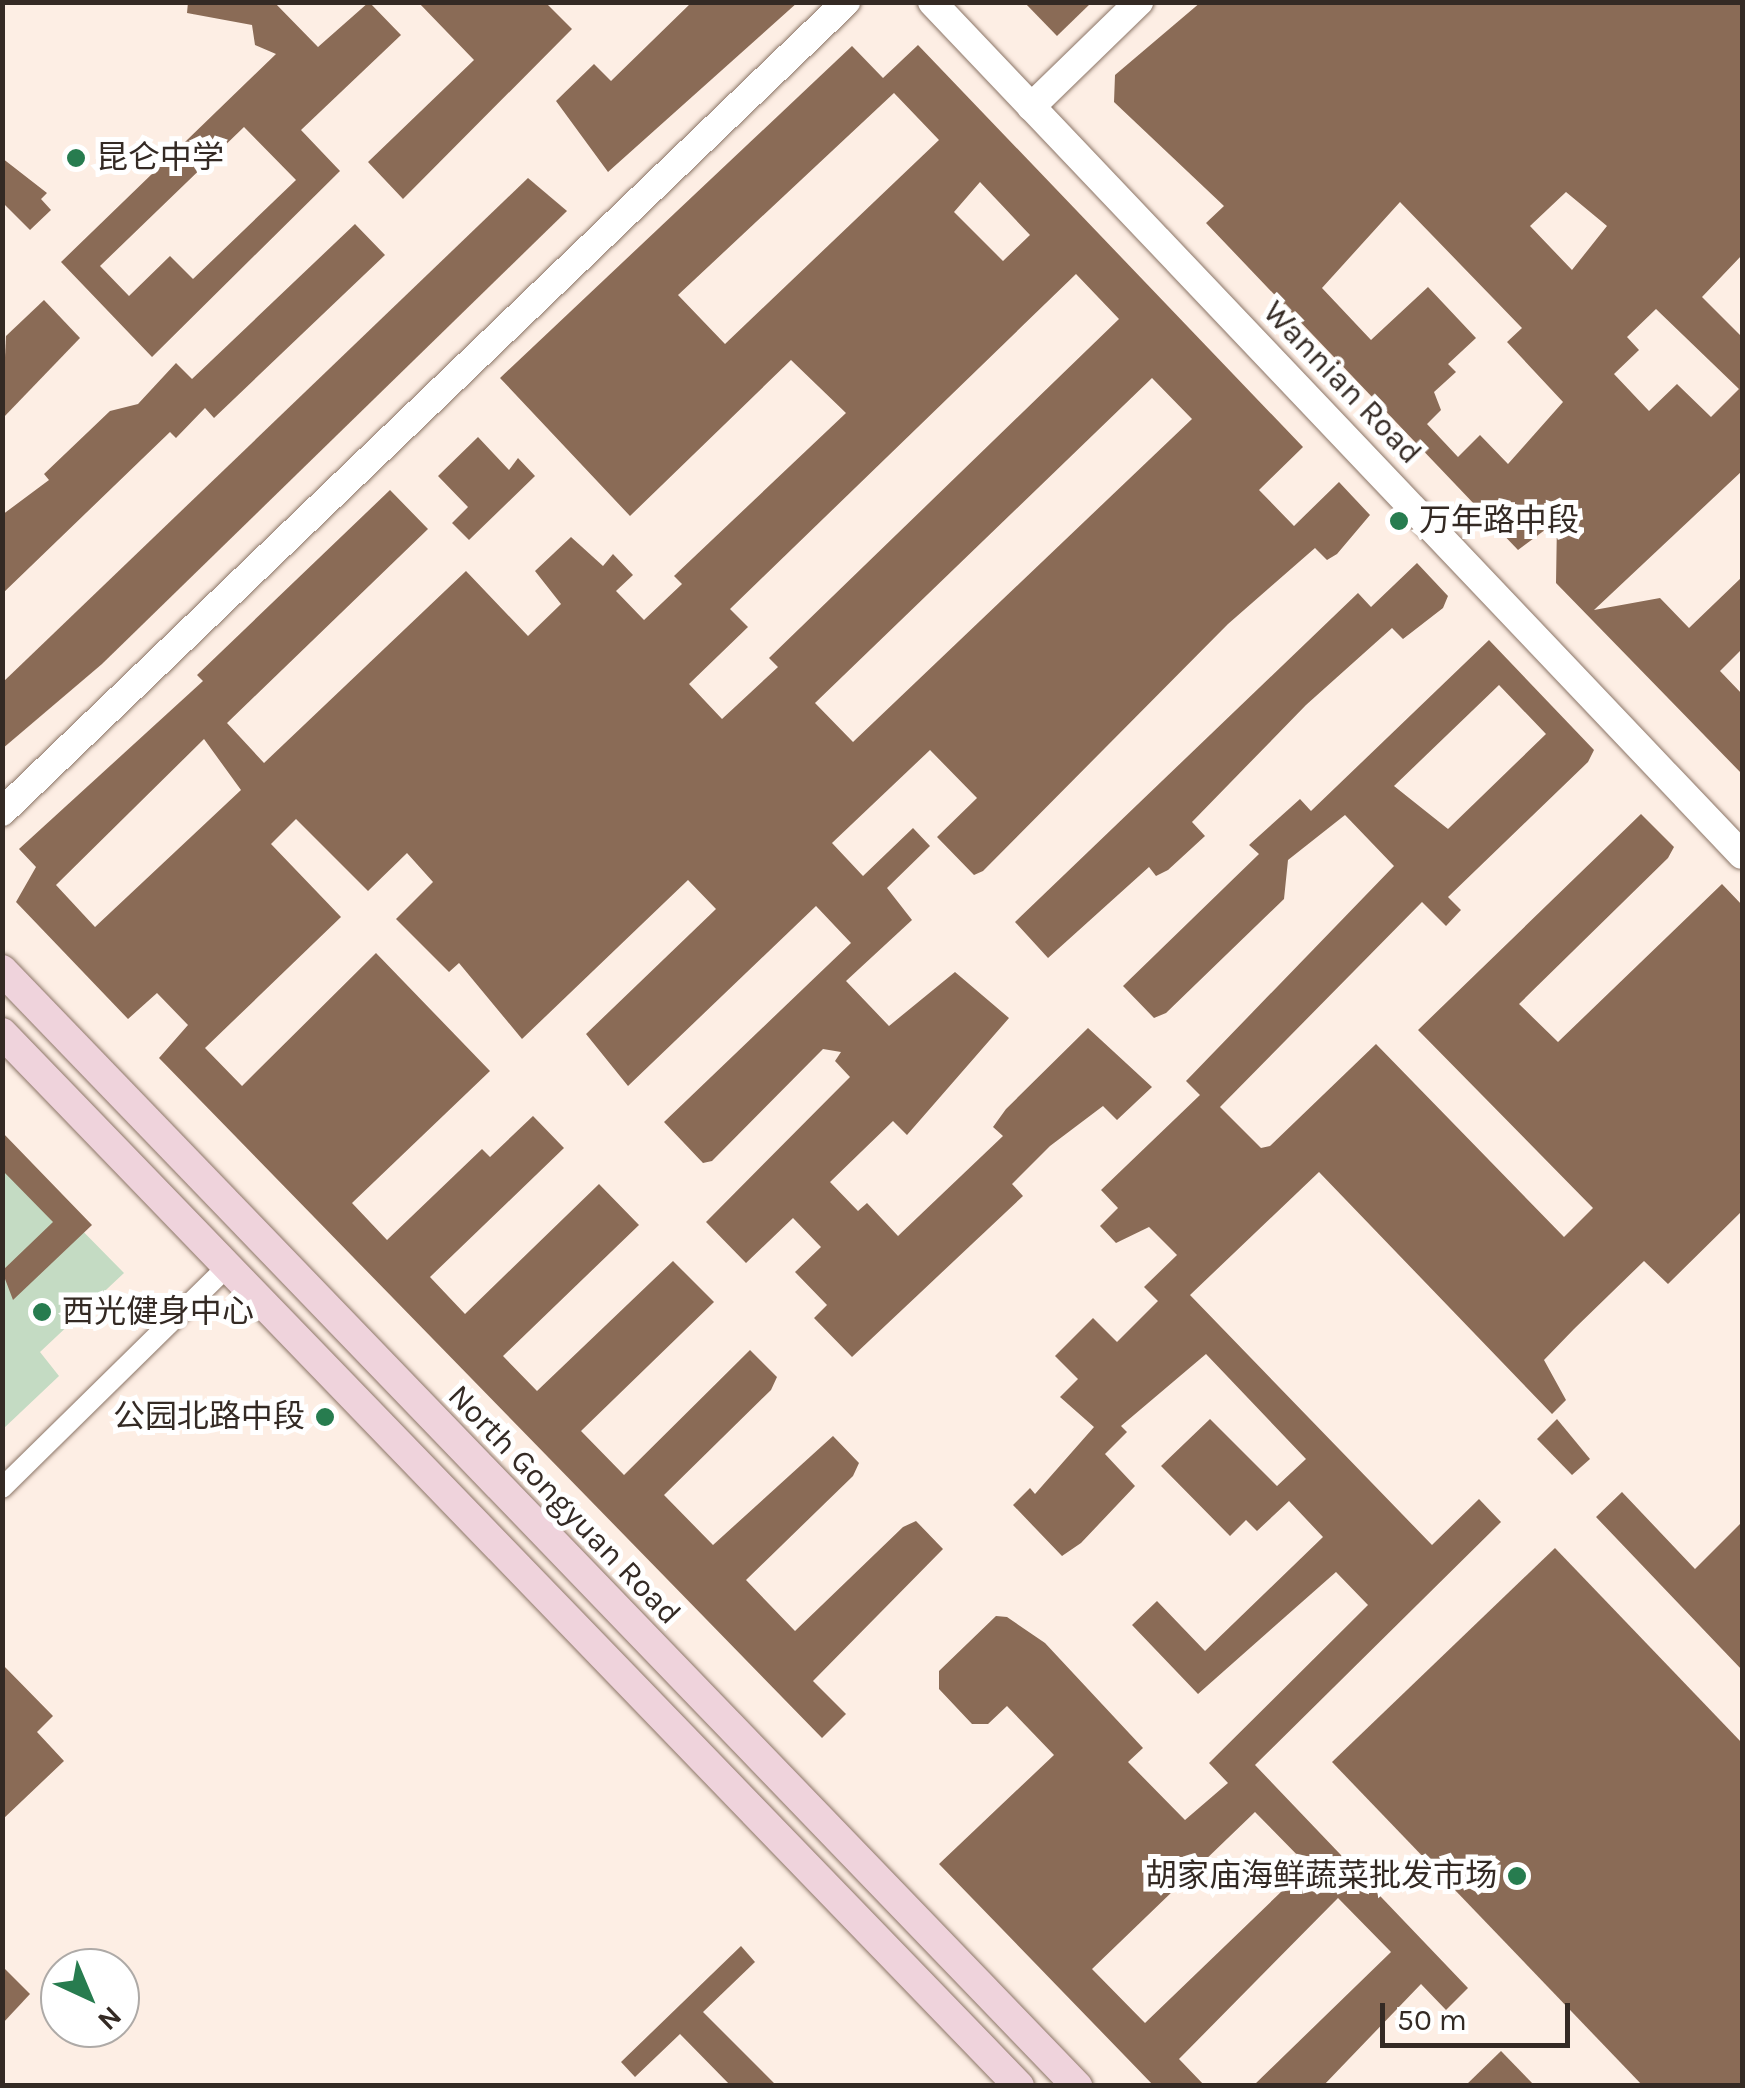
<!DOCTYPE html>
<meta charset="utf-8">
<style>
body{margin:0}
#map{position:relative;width:1745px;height:2088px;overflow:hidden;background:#fdeee4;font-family:Karla,"Noto Sans SC",sans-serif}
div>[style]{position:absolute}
.green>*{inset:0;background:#c4dbc3}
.building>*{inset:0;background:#8a6b56}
.roads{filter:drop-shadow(0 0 2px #8b7567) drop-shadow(0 0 2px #8b7567)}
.minor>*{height:20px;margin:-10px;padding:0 10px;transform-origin:10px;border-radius:10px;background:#fff}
.tertiary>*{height:28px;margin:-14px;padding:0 14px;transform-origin:14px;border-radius:14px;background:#fff}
.secondary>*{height:30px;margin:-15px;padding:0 15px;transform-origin:15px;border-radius:15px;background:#efd3dc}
.dots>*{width:28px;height:28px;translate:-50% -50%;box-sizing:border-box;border:5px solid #fff;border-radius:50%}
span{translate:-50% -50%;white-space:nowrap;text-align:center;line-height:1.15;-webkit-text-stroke:10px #fff;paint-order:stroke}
.poi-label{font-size:32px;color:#342a24}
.left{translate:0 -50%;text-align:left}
.right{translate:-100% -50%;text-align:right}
.street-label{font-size:32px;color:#342a24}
.frame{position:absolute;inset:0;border:5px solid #342a24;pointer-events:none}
.north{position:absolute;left:40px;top:1948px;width:100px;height:100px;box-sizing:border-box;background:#fff;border:2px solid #aeaaa7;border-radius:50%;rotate:136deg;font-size:28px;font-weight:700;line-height:40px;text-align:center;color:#342a24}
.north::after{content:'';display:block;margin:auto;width:35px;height:45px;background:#277c4f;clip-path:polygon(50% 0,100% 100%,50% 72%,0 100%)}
.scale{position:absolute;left:1380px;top:2003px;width:190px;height:45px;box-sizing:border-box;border:5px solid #342a24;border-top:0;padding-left:12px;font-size:30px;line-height:35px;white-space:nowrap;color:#342a24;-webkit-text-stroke:8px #fff;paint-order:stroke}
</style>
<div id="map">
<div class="green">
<div style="clip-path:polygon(3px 1150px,124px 1273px,40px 1352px,59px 1376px,3px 1429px)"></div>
</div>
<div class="building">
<div style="clip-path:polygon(evenodd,188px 2px,274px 2px,318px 47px,369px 2px,401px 35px,301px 130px,340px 171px,152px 357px,61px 262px,276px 54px,255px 45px,252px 25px,187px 13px,188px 2px,244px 127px,296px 180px,193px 279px,170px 256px,129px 296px,100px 266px,244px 127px)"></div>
<div style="clip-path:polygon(418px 2px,545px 2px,572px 29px,403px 199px,368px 162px,474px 60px)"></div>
<div style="clip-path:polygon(692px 2px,798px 2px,608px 172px,556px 101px,594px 64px,611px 81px)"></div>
<div style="clip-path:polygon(1024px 2px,1092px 2px,1057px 36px)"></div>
<div style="clip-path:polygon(evenodd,1201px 2px,1742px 2px,1742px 255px,1702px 297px,1742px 337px,1742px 471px,1594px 610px,1660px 598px,1689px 628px,1742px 577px,1742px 649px,1720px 671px,1742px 694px,1742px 774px,1556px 583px,1557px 521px,1518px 550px,1206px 223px,1224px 206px,1114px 102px,1115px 75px,1201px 2px,1566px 192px,1607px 226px,1572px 270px,1530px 226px,1566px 192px,1201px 2px,1400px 202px,1522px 328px,1507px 342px,1563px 402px,1508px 464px,1480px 435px,1458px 457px,1427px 424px,1441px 410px,1434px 392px,1456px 372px,1448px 364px,1476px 338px,1428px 287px,1371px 340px,1322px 288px,1400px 202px,1201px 2px,1656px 309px,1739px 389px,1711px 417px,1677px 384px,1649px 411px,1614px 374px,1639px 350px,1627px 337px,1656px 309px)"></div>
<div style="clip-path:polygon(evenodd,918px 45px,1303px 447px,1259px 490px,1294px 526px,1339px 482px,1370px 515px,1337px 554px,1327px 560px,1315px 548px,1228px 624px,983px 871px,974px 875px,937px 837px,977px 798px,930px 750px,832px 843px,863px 876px,913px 828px,930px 846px,887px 888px,912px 920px,846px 981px,889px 1026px,955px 972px,1009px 1018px,907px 1135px,893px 1121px,830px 1182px,858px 1211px,867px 1203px,898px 1236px,1003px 1136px,993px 1127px,1006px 1109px,1088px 1028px,1152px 1087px,1117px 1120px,1103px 1106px,1050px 1146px,1012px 1184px,1023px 1196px,852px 1357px,814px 1318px,827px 1305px,795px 1272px,821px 1247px,793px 1218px,746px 1263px,706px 1222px,850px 1077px,835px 1061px,841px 1052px,823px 1049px,712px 1161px,703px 1163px,664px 1122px,851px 943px,816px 906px,628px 1086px,586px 1034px,716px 909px,688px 880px,522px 1039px,459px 963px,449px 972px,396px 919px,433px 882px,407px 853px,368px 891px,296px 819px,271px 844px,341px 917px,205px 1048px,242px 1086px,376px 953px,490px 1071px,352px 1203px,387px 1240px,482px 1149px,490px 1157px,533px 1116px,564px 1148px,430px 1277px,465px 1314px,599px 1184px,639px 1225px,503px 1356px,537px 1391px,673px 1261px,714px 1302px,581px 1431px,624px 1475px,750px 1350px,777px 1377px,771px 1390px,664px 1495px,713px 1545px,833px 1436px,859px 1463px,853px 1476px,746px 1580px,795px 1631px,903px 1527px,916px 1521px,943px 1549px,813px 1681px,846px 1714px,822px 1738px,159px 1058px,188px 1025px,157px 993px,128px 1019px,16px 902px,36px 867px,19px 849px,203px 681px,197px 675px,390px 490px,428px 529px,227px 723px,264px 763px,466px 571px,528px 636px,561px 604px,535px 571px,571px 537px,603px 566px,613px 554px,633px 575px,616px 591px,644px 620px,682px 584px,674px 576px,846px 413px,791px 360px,630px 516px,500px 378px,852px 46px,883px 78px,918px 45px,894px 93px,939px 140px,725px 344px,678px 295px,894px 93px,918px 45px,980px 182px,1030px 235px,1003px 261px,954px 212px,980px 182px,918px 45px,1076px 274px,1119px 319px,769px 658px,778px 667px,722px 719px,689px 684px,748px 627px,730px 609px,1076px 274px,918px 45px,1152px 378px,1192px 419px,853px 742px,815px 703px,1152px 378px,918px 45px,204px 739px,241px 790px,95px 927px,56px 885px,204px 739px)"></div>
<div style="clip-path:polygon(2px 158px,47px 193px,41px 199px,51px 210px,30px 230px,2px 202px)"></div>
<div style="clip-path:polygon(528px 178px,567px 211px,102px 664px,2px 749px,2px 683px)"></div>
<div style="clip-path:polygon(355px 224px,385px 255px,214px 418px,205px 408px,176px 438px,170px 432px,2px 594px,2px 515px,49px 480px,44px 474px,110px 411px,138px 404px,176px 363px,192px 379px)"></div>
<div style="clip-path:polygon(44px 300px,80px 338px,2px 419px,6px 336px)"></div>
<div style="clip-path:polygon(478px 437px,509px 470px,518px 458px,535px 476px,469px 540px,452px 523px,468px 507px,438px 476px)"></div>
<div style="clip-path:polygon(1417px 563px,1448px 596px,1443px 608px,1403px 639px,1392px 628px,1306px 705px,1192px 822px,1205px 836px,1168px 870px,1156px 876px,1149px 867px,1048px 958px,1015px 922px,1358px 593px,1371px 607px)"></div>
<div style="clip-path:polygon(evenodd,1489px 640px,1594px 750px,1588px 762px,1448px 897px,1461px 910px,1446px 926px,1422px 902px,1220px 1107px,1261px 1148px,1270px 1146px,1376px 1044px,1564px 1237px,1593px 1208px,1418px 1030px,1641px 814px,1674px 847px,1668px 858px,1519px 1004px,1558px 1042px,1722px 884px,1742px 905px,1742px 1211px,1668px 1284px,1644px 1261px,1574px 1329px,1544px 1360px,1566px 1400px,1552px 1414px,1319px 1172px,1190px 1295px,1432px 1545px,1479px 1499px,1501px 1522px,1255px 1765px,1468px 1988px,1446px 2010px,1421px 1984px,1323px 2086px,1253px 2086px,1391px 1952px,1338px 1898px,1179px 2059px,1205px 2086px,1154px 2086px,939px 1864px,1054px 1755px,1007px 1706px,988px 1724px,972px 1724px,939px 1689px,939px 1671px,996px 1616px,1007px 1617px,1045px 1643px,1143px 1748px,1128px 1762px,1185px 1820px,1228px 1783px,1209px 1763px,1368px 1605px,1336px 1572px,1198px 1694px,1132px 1625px,1157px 1601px,1205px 1651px,1323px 1537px,1289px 1501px,1257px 1531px,1246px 1520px,1230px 1536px,1161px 1466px,1210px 1419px,1277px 1486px,1306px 1459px,1206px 1354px,1121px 1426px,1127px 1432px,1105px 1454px,1135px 1486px,1081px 1543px,1062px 1556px,1013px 1505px,1030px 1488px,1035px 1494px,1094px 1427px,1060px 1397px,1078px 1379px,1055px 1356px,1093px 1318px,1117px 1342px,1158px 1301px,1144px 1287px,1177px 1255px,1149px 1227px,1116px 1243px,1100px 1226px,1118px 1208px,1101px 1190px,1200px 1095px,1186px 1081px,1394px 866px,1345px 815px,1288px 860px,1284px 899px,1166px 1013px,1154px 1018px,1123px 986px,1259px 854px,1249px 845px,1300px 799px,1311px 811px,1489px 640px,1499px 685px,1546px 734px,1448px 829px,1394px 786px,1499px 685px,1489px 640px,1255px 1812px,1308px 1866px,1145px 2023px,1092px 1969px,1255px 1812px)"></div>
<div style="clip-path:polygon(2px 1132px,92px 1225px,13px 1300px,2px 1271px,53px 1222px,2px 1170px)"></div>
<div style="clip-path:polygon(1557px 1419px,1590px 1459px,1572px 1475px,1537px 1439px)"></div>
<div style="clip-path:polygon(1622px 1492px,1695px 1569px,1742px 1522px,1742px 1670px,1596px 1517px)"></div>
<div style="clip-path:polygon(1555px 1548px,1742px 1743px,1742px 2086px,1643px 2086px,1332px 1762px)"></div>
<div style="clip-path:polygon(2px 1664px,53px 1716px,37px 1732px,64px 1761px,2px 1820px)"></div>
<div style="clip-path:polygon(741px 1946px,755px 1962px,703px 2012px,777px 2086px,731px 2086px,680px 2034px,635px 2077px,621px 2062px)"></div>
<div style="clip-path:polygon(2px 1966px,30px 1994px,2px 2024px)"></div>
<div style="clip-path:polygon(1501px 2051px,1535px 2086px,1465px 2086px)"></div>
</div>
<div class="roads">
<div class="minor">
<div style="left:2px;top:1488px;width:318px;rotate:-44.5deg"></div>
</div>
<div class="tertiary">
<div style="left:932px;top:2px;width:1176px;rotate:46.48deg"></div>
<div style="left:1031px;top:107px;width:151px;rotate:-44.2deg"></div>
<div style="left:2px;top:812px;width:1170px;rotate:-43.82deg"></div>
</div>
<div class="secondary">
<div style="left:2px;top:970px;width:1550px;rotate:46.07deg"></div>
<div style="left:2px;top:1033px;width:1464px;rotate:46deg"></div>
</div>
</div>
<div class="dots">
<div style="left:76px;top:158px;background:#277c4f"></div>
<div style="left:1399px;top:521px;background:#277c4f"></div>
<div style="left:42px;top:1312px;background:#277c4f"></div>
<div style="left:325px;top:1417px;background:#277c4f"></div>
<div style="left:1517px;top:1876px;background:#277c4f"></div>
</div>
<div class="poi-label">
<span class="left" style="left:96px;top:158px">昆仑中学</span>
<span class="left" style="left:1419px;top:521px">万年路中段</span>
<span class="left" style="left:62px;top:1312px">西光健身中心</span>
<span class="right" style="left:305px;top:1417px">公园北路中段</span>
<span class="right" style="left:1497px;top:1876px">胡家庙海鲜蔬菜批发市场</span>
</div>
<div class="street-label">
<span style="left:1342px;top:383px;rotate:46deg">Wannian Road</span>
<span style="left:564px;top:1505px;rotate:46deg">North Gongyuan Road</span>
</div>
<div class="frame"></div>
<div class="north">N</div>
<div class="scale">50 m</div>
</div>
